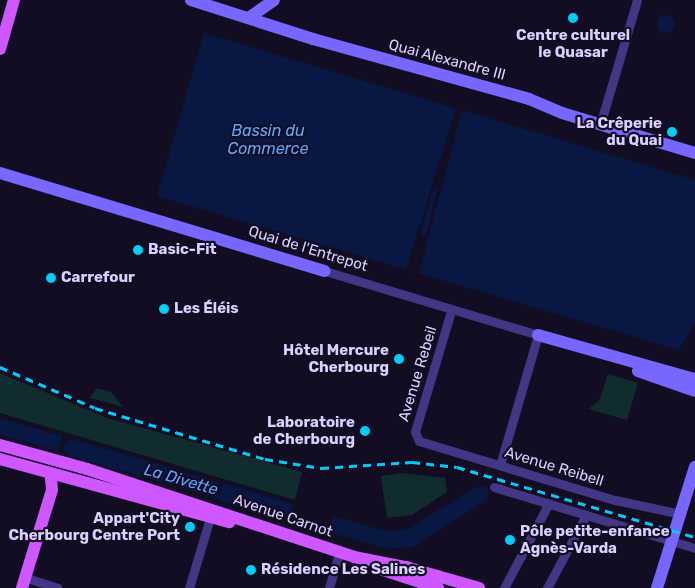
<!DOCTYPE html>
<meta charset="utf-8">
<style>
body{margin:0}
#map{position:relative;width:695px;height:588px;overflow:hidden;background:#130d24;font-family:Rubik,sans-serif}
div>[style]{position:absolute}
.green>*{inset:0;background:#102c2e}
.water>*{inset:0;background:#081842;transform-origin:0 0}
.round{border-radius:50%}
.pier>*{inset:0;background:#130d24}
.river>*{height:16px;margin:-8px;padding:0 8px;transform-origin:8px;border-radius:8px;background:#081842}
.street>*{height:9px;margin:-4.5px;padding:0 4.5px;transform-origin:4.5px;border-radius:4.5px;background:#413784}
.secondary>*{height:12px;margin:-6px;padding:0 6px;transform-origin:6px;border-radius:6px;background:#7867ff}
.primary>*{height:12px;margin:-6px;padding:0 6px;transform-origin:6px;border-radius:6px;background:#ce57ff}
.rail>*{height:2.5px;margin-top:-1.25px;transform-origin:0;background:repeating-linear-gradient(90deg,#00cdfb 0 8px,transparent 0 14px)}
.dots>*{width:14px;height:14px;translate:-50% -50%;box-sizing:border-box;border:2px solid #130d24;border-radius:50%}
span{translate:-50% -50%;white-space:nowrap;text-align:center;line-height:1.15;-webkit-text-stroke:4.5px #130d24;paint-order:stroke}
.poi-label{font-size:15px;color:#d9d0ff;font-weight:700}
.right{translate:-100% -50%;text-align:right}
.left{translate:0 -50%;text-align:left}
.street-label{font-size:15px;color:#d9d0ff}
.water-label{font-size:16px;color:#5ea7ff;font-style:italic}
</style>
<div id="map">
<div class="green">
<div style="clip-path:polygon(0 373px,107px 418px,302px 472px,295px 500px,0 413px)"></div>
<div style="clip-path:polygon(608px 374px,638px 383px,627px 420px,588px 409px,599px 401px)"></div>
<div style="clip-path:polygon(97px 388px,111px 392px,123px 407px,90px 398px)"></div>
<div style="clip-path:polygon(403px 473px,445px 478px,447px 492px,412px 515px,387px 518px,381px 476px)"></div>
</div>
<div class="water">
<div class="round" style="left:657px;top:15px;width:18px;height:18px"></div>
<div style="clip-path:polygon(204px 33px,695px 180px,695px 322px,679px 350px,157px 196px)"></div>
<div style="left:0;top:418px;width:65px;height:16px;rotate:16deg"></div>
<div style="left:74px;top:440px;width:71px;height:16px;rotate:16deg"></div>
<div style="clip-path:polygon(148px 461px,218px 482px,219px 499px,136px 475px)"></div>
<div style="left:223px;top:483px;width:73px;height:18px;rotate:17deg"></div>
<div style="clip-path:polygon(486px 486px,490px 492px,485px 501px,412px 547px,388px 549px,328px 532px,333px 516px,385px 531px,406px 530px,473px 489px)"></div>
</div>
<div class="pier">
<div style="clip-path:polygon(evenodd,456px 108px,462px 110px,419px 273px,406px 269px,456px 108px,438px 184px,426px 237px,420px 235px,432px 193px,438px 184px)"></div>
</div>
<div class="river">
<div style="left:72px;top:448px;width:95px;rotate:15.9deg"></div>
</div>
<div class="street">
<div style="left:600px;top:125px;width:130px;rotate:-73.5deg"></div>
<div style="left:325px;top:271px;width:222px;rotate:16.7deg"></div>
<div style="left:538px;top:335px;width:135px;rotate:106.3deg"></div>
<div style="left:451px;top:311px;width:126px;rotate:106.6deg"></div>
<div style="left:415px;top:432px;width:10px;rotate:66deg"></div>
<div style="left:419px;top:441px;width:205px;rotate:16.8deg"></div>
<div style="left:615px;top:500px;width:67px;rotate:12deg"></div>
<div style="left:494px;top:487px;width:210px;rotate:16.9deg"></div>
<div style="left:24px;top:577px;width:35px;rotate:18deg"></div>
<div style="left:189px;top:588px;width:73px;rotate:-73.3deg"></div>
<div style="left:329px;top:588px;width:36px;rotate:-74deg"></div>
<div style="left:504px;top:588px;width:96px;rotate:-62.1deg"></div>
<div style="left:547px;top:588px;width:83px;rotate:-61.9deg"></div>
</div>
<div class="secondary">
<div style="left:191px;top:0;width:128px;rotate:17.7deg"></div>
<div style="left:313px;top:39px;width:224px;rotate:15.5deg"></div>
<div style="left:529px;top:99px;width:36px;rotate:23deg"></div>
<div style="left:562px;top:113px;width:139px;rotate:16.7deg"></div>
<div style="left:250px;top:17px;width:29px;rotate:-35deg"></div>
<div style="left:0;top:173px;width:339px;rotate:16.8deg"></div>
<div style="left:538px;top:335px;width:163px;rotate:15.7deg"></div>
<div style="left:638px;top:371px;width:60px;rotate:19.3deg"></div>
<div style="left:657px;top:588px;width:127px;rotate:-72.6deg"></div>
</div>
<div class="primary">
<div style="left:0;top:49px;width:51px;rotate:-74.1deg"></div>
<div style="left:0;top:445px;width:90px;rotate:15.4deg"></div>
<div style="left:87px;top:469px;width:281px;rotate:18.2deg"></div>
<div style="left:354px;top:557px;width:53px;rotate:10.9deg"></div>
<div style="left:406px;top:567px;width:76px;rotate:16deg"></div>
<div style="left:0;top:459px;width:238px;rotate:15.4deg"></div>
<div style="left:383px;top:570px;width:58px;rotate:18.1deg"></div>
<div style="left:22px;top:588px;width:102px;rotate:-73deg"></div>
<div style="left:52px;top:490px;width:12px;rotate:-95deg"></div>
</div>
<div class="rail">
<div style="left:0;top:367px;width:103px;rotate:23.3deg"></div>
<div style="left:95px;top:408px;width:177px;rotate:16.7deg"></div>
<div style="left:265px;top:459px;width:57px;rotate:9.1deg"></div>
<div style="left:321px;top:468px;width:91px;rotate:-3.8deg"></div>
<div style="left:412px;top:462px;width:45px;rotate:6.3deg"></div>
<div style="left:457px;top:467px;width:248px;rotate:16.4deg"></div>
</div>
<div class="dots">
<div style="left:573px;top:18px;background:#00cdfb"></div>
<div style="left:672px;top:132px;background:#00cdfb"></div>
<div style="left:138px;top:250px;background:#00cdfb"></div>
<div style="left:51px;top:278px;background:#00cdfb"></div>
<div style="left:164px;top:309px;background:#00cdfb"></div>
<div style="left:399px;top:359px;background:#00cdfb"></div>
<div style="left:365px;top:431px;background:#00cdfb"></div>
<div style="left:190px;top:527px;background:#00cdfb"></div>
<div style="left:510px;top:540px;background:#00cdfb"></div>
<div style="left:251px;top:570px;background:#00cdfb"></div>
</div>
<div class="poi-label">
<span style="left:573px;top:44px">Centre culturel<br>le Quasar</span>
<span class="right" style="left:662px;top:132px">La Crêperie<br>du Quai</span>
<span class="left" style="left:148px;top:250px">Basic-Fit</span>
<span class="left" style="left:61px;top:278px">Carrefour</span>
<span class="left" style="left:174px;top:309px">Les Éléis</span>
<span class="right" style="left:389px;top:359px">Hôtel Mercure<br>Cherbourg</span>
<span class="right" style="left:355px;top:431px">Laboratoire<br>de Cherbourg</span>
<span class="right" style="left:180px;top:527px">Appart'City<br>Cherbourg Centre Port</span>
<span class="left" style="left:520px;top:540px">Pôle petite-enfance<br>Agnès-Varda</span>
<span class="left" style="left:261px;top:570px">Résidence Les Salines</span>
</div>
<div class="street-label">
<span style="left:447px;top:60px;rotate:15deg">Quai Alexandre III</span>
<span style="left:308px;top:249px;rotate:17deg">Quai de l'Entrepot</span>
<span style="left:418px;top:374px;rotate:-73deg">Avenue Rebeil</span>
<span style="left:554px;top:467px;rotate:17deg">Avenue Reibell</span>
<span style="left:283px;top:516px;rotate:19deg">Avenue Carnot</span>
</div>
<div class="water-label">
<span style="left:268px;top:140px">Bassin du<br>Commerce</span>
<span style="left:181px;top:480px;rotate:16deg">La Divette</span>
</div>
</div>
